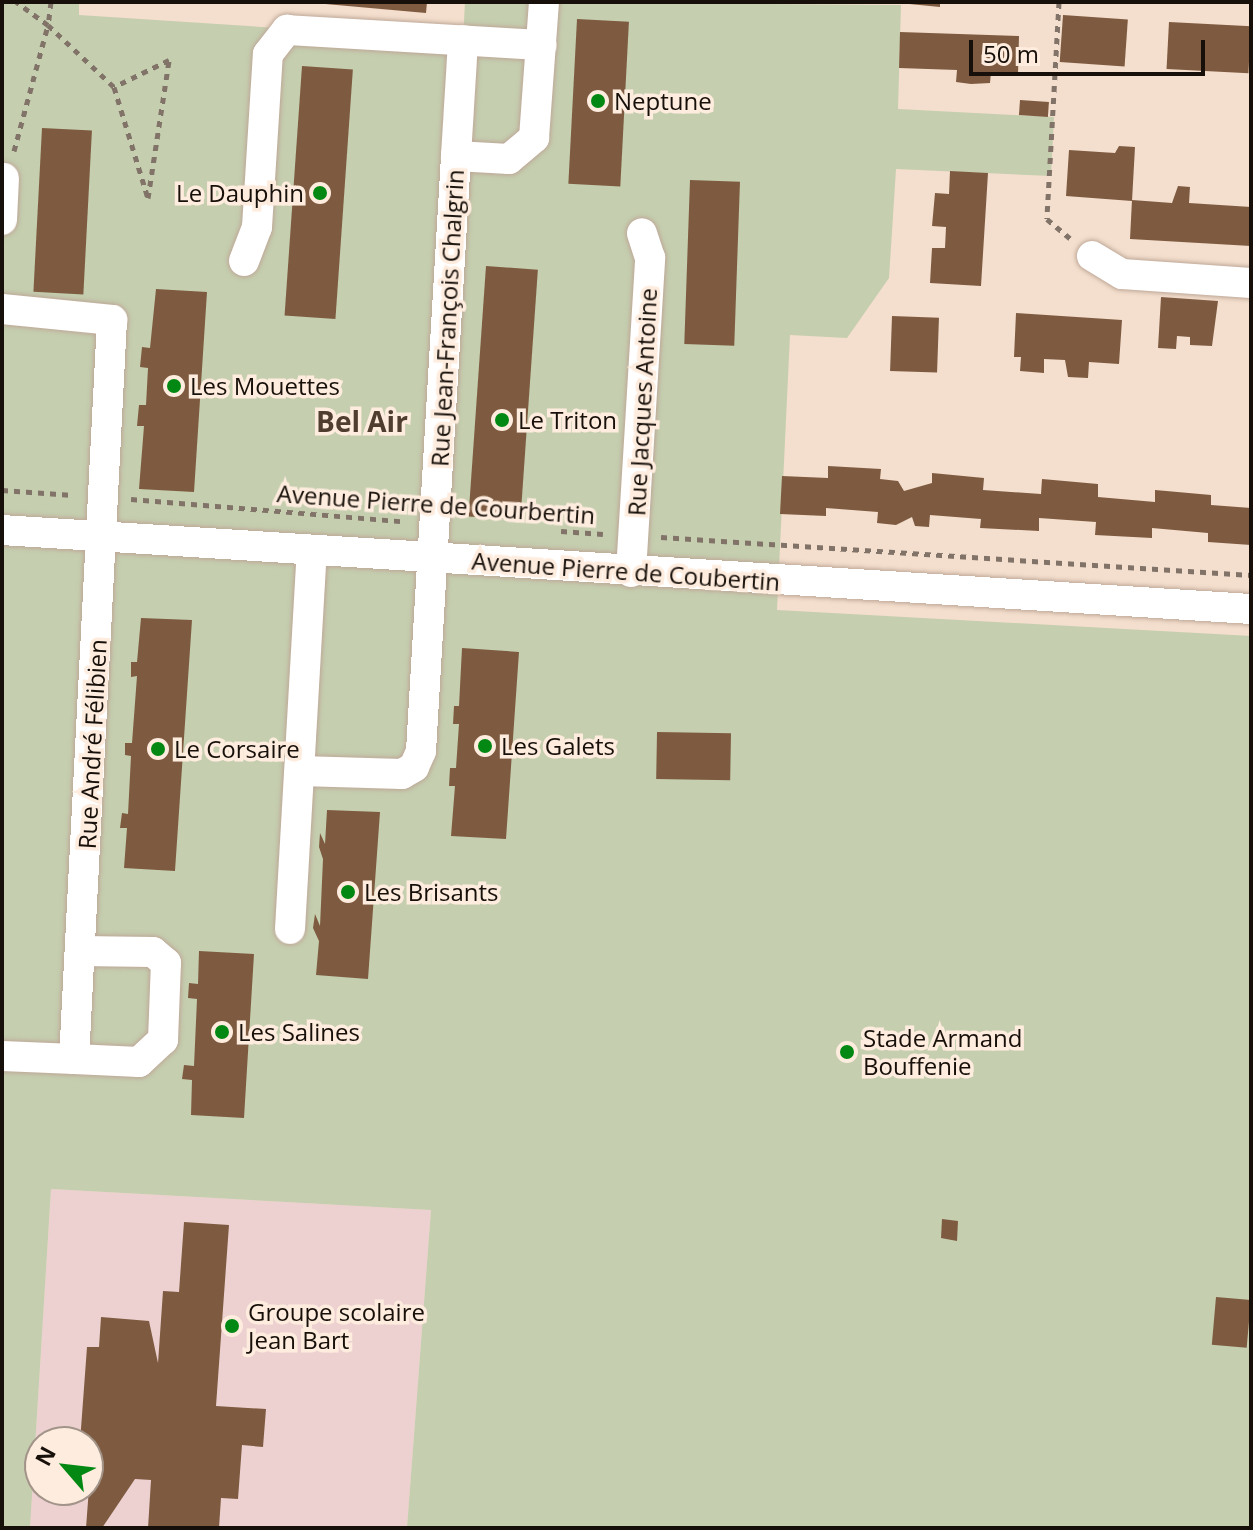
<!DOCTYPE html>
<meta charset="utf-8">
<style>
body{margin:0}
#map{position:relative;width:1253px;height:1530px;overflow:hidden;background:#f4decd;font-family:"Open Sans",sans-serif}
div>[style]{position:absolute}
.education>*{inset:0;background:#ecd1d0}
.green>*{inset:0;background:#c5ceaf}
.building>*{inset:0;background:#7e5b40;transform-origin:0 0}
.path>*{height:5px;margin-top:-2.5px;transform-origin:0;background:repeating-linear-gradient(90deg,#817368 0 6px,transparent 0 12px)}
.roads{filter:drop-shadow(0 0 2px #bea898) drop-shadow(0 0 2px #bea898)}
.street>*{height:30px;margin:-15px;padding:0 15px;transform-origin:15px;border-radius:15px;background:#fff}
.dots>*{width:22px;height:22px;translate:-50% -50%;box-sizing:border-box;border:4px solid #feecde;border-radius:50%}
span{translate:-50% -50%;white-space:nowrap;text-align:center;line-height:1.15;-webkit-text-stroke:7px #feecde;paint-order:stroke}
.poi-label{font-size:24px;color:#17100a}
.left{translate:0 -50%;text-align:left}
.right{translate:-100% -50%;text-align:right}
.street-label{font-size:24px;color:#17100a}
.quarter-label{font-size:28px;color:#4f3d2f;font-weight:700}
.frame{position:absolute;inset:0;border:4px solid #17100a;pointer-events:none}
.north{position:absolute;left:24px;top:1426px;width:80px;height:80px;box-sizing:border-box;background:#feecde;border:2px solid #a29489;border-radius:50%;rotate:298deg;font-size:22px;font-weight:700;line-height:32px;text-align:center;color:#17100a}
.north::after{content:'';display:block;margin:auto;width:28px;height:36px;background:#038913;clip-path:polygon(50% 0,100% 100%,50% 72%,0 100%)}
.scale{position:absolute;left:969px;top:40px;width:236px;height:36px;box-sizing:border-box;border:4px solid #17100a;border-top:0;padding-left:10px;font-size:24px;line-height:28px;white-space:nowrap;color:#17100a;-webkit-text-stroke:6px #feecde;paint-order:stroke}
</style>
<div id="map">
<div class="education">
<div style="clip-path:polygon(evenodd,51px 1189px,431px 1210px,407px 1528px,30px 1528px,51px 1189px,40px 1442px,88px 1442px,88px 1490px,40px 1490px,40px 1442px)"></div>
</div>
<div class="green">
<div style="clip-path:polygon(2px 2px,79px 2px,79px 15px,463px 40px,465px 2px,901px 5px,898px 109px,1054px 117px,1051px 176px,896px 169px,889px 278px,847px 338px,790px 335px,777px 610px,1251px 636px,1251px 1528px,407px 1528px,431px 1210px,51px 1189px,30px 1528px,2px 1528px)"></div>
</div>
<div class="building">
<div style="clip-path:polygon(303px 2px,427px 2px,426px 13px)"></div>
<div style="clip-path:polygon(889px 2px,940px 2px,940px 7px)"></div>
<div style="left:1063px;top:15px;width:65px;height:47px;rotate:4deg"></div>
<div style="left:577px;top:19px;width:52px;height:165px;rotate:3deg"></div>
<div style="left:1169px;top:22px;width:82px;height:47px;rotate:3deg"></div>
<div style="clip-path:polygon(900px 32px,1019px 36px,1018px 74px,991px 72px,990px 83px,971px 84px,956px 82px,957px 70px,899px 68px)"></div>
<div style="left:302px;top:66px;width:51px;height:250px;rotate:4deg"></div>
<div style="left:1020px;top:100px;width:29px;height:15px;rotate:4deg"></div>
<div style="left:42px;top:128px;width:50px;height:164px;rotate:3deg"></div>
<div style="clip-path:polygon(1119px 146px,1135px 147px,1132px 201px,1066px 196px,1069px 150px,1115px 153px)"></div>
<div style="clip-path:polygon(950px 171px,988px 173px,981px 286px,930px 283px,932px 248px,945px 248px,946px 227px,932px 226px,935px 193px,949px 194px)"></div>
<div style="left:690px;top:180px;width:50px;height:164px;rotate:2deg"></div>
<div style="clip-path:polygon(1178px 186px,1190px 187px,1189px 203px,1251px 207px,1251px 246px,1130px 239px,1132px 200px,1172px 203px)"></div>
<div style="left:486px;top:266px;width:52px;height:251px;rotate:4deg"></div>
<div style="clip-path:polygon(156px 289px,207px 292px,194px 492px,139px 489px,144px 426px,137px 426px,139px 405px,146px 405px,148px 368px,140px 367px,142px 347px,150px 348px)"></div>
<div style="clip-path:polygon(1161px 297px,1218px 301px,1212px 346px,1190px 345px,1190px 337px,1177px 336px,1176px 349px,1158px 348px)"></div>
<div style="clip-path:polygon(1016px 313px,1122px 320px,1119px 364px,1089px 362px,1088px 378px,1068px 377px,1065px 360px,1044px 359px,1044px 373px,1020px 371px,1021px 357px,1014px 357px)"></div>
<div style="left:892px;top:316px;width:47px;height:55px;rotate:2deg"></div>
<div style="clip-path:polygon(828px 466px,881px 469px,880px 479px,898px 481px,904px 491px,932px 483px,932px 473px,984px 478px,983px 490px,1041px 494px,1042px 479px,1098px 484px,1098px 497px,1155px 502px,1155px 490px,1211px 495px,1211px 505px,1251px 508px,1251px 545px,1208px 542px,1208px 533px,1152px 528px,1152px 538px,1095px 535px,1096px 522px,1039px 518px,1039px 531px,980px 528px,981px 519px,930px 515px,929px 527px,915px 526px,912px 517px,896px 525px,877px 523px,878px 512px,826px 508px,826px 516px,780px 514px,782px 476px,828px 478px)"></div>
<div style="clip-path:polygon(141px 618px,192px 620px,175px 871px,124px 868px,127px 828px,120px 828px,122px 813px,128px 814px,131px 756px,125px 755px,125px 743px,132px 743px,137px 676px,131px 677px,131px 662px,137px 662px)"></div>
<div style="clip-path:polygon(462px 648px,519px 652px,506px 839px,451px 836px,455px 786px,449px 786px,450px 768px,456px 768px,459px 724px,453px 724px,454px 706px,459px 706px)"></div>
<div style="left:657px;top:732px;width:74px;height:47px;rotate:1deg"></div>
<div style="clip-path:polygon(327px 810px,380px 812px,368px 979px,316px 975px,319px 941px,313px 928px,315px 914px,320px 926px,323px 859px,319px 847px,320px 833px,325px 844px)"></div>
<div style="clip-path:polygon(199px 951px,254px 954px,244px 1118px,191px 1115px,192px 1080px,182px 1079px,184px 1065px,194px 1066px,197px 999px,188px 998px,189px 983px,198px 984px)"></div>
<div style="clip-path:polygon(942px 1219px,958px 1221px,957px 1241px,941px 1238px)"></div>
<div style="clip-path:polygon(184px 1222px,229px 1225px,216px 1406px,266px 1409px,263px 1447px,242px 1445px,238px 1499px,221px 1498px,219px 1528px,148px 1528px,151px 1480px,135px 1479px,102px 1528px,86px 1528px,92px 1448px,80px 1442px,87px 1347px,99px 1347px,101px 1317px,149px 1321px,158px 1363px,163px 1291px,179px 1292px)"></div>
<div style="left:1216px;top:1297px;width:35px;height:48px;rotate:5deg"></div>
</div>
<div class="path">
<div style="left:51px;top:2px;width:23px;rotate:97deg"></div>
<div style="left:48px;top:25px;width:91px;rotate:43.2deg"></div>
<div style="left:114px;top:87px;width:116px;rotate:73deg"></div>
<div style="left:148px;top:198px;width:140px;rotate:-81.3deg"></div>
<div style="left:169px;top:60px;width:61px;rotate:153.9deg"></div>
<div style="left:1059px;top:2px;width:217px;rotate:93.2deg"></div>
<div style="left:1047px;top:219px;width:30px;rotate:40deg"></div>
<div style="left:14px;top:151px;width:131px;rotate:-74.9deg"></div>
<div style="left:48px;top:25px;width:39px;rotate:-144deg"></div>
<div style="left:2px;top:490px;width:71px;rotate:4deg"></div>
<div style="left:131px;top:499px;width:270px;rotate:4.7deg"></div>
<div style="left:561px;top:531px;width:42px;rotate:4.1deg"></div>
<div style="left:661px;top:537px;width:591px;rotate:3.69deg"></div>
</div>
<div class="roads">
<div class="street">
<div style="left:456px;top:156px;width:116px;rotate:-86.5deg"></div>
<div style="left:2px;top:220px;width:42px;rotate:-87.3deg"></div>
<div style="left:1092px;top:256px;width:35px;rotate:31deg"></div>
<div style="left:1122px;top:274px;width:129px;rotate:4deg"></div>
<div style="left:244px;top:261px;width:36px;rotate:-69deg"></div>
<div style="left:257px;top:227px;width:173px;rotate:-86.4deg"></div>
<div style="left:268px;top:54px;width:31px;rotate:-52deg"></div>
<div style="left:287px;top:30px;width:255px;rotate:3.4deg"></div>
<div style="left:2px;top:309px;width:111px;rotate:5.7deg"></div>
<div style="left:112px;top:320px;width:740px;rotate:92.94deg"></div>
<div style="left:74px;top:1059px;width:72px;rotate:-177.6deg"></div>
<div style="left:2px;top:530px;width:1251px;rotate:3.62deg"></div>
<div style="left:631px;top:572px;width:315px;rotate:-86.5deg"></div>
<div style="left:650px;top:258px;width:26px;rotate:-108deg"></div>
<div style="left:300px;top:771px;width:102px;rotate:1.7deg"></div>
<div style="left:402px;top:774px;width:14px;rotate:-30deg"></div>
<div style="left:414px;top:767px;width:17px;rotate:-66deg"></div>
<div style="left:421px;top:751px;width:596px;rotate:-86.63deg"></div>
<div style="left:456px;top:156px;width:53px;rotate:3.2deg"></div>
<div style="left:509px;top:159px;width:33px;rotate:-40deg"></div>
<div style="left:534px;top:138px;width:136px;rotate:-85.8deg"></div>
<div style="left:290px;top:929px;width:379px;rotate:-86.7deg"></div>
<div style="left:74px;top:1059px;width:65px;rotate:2.6deg"></div>
<div style="left:139px;top:1062px;width:33px;rotate:-43deg"></div>
<div style="left:163px;top:1040px;width:77px;rotate:-87.8deg"></div>
<div style="left:166px;top:963px;width:17px;rotate:-140deg"></div>
<div style="left:153px;top:952px;width:73px;rotate:-179.2deg"></div>
</div>
</div>
<div class="dots">
<div style="left:598px;top:101px;background:#038913"></div>
<div style="left:320px;top:193px;background:#038913"></div>
<div style="left:174px;top:386px;background:#038913"></div>
<div style="left:502px;top:420px;background:#038913"></div>
<div style="left:485px;top:746px;background:#038913"></div>
<div style="left:158px;top:749px;background:#038913"></div>
<div style="left:348px;top:892px;background:#038913"></div>
<div style="left:222px;top:1032px;background:#038913"></div>
<div style="left:847px;top:1052px;background:#038913"></div>
<div style="left:232px;top:1326px;background:#038913"></div>
</div>
<div class="poi-label">
<span class="left" style="left:614px;top:101px">Neptune</span>
<span class="right" style="left:304px;top:193px">Le Dauphin</span>
<span class="left" style="left:190px;top:386px">Les Mouettes</span>
<span class="left" style="left:518px;top:420px">Le Triton</span>
<span class="left" style="left:501px;top:746px">Les Galets</span>
<span class="left" style="left:174px;top:749px">Le Corsaire</span>
<span class="left" style="left:364px;top:892px">Les Brisants</span>
<span class="left" style="left:238px;top:1032px">Les Salines</span>
<span class="left" style="left:863px;top:1052px">Stade Armand<br>Bouffenie</span>
<span class="left" style="left:248px;top:1326px">Groupe scolaire<br>Jean Bart</span>
</div>
<div class="street-label">
<span style="left:447px;top:318px;rotate:-87deg">Rue Jean-François Chalgrin</span>
<span style="left:642px;top:402px;rotate:-87deg">Rue Jacques Antoine</span>
<span style="left:436px;top:504px;rotate:4deg">Avenue Pierre de Courbertin</span>
<span style="left:626px;top:571px;rotate:4deg">Avenue Pierre de Coubertin</span>
<span style="left:92px;top:744px;rotate:-87deg">Rue André Félibien</span>
</div>
<div class="quarter-label">
<span style="left:362px;top:421px">Bel Air</span>
</div>
<div class="frame"></div>
<div class="north">N</div>
<div class="scale">50 m</div>
</div>
